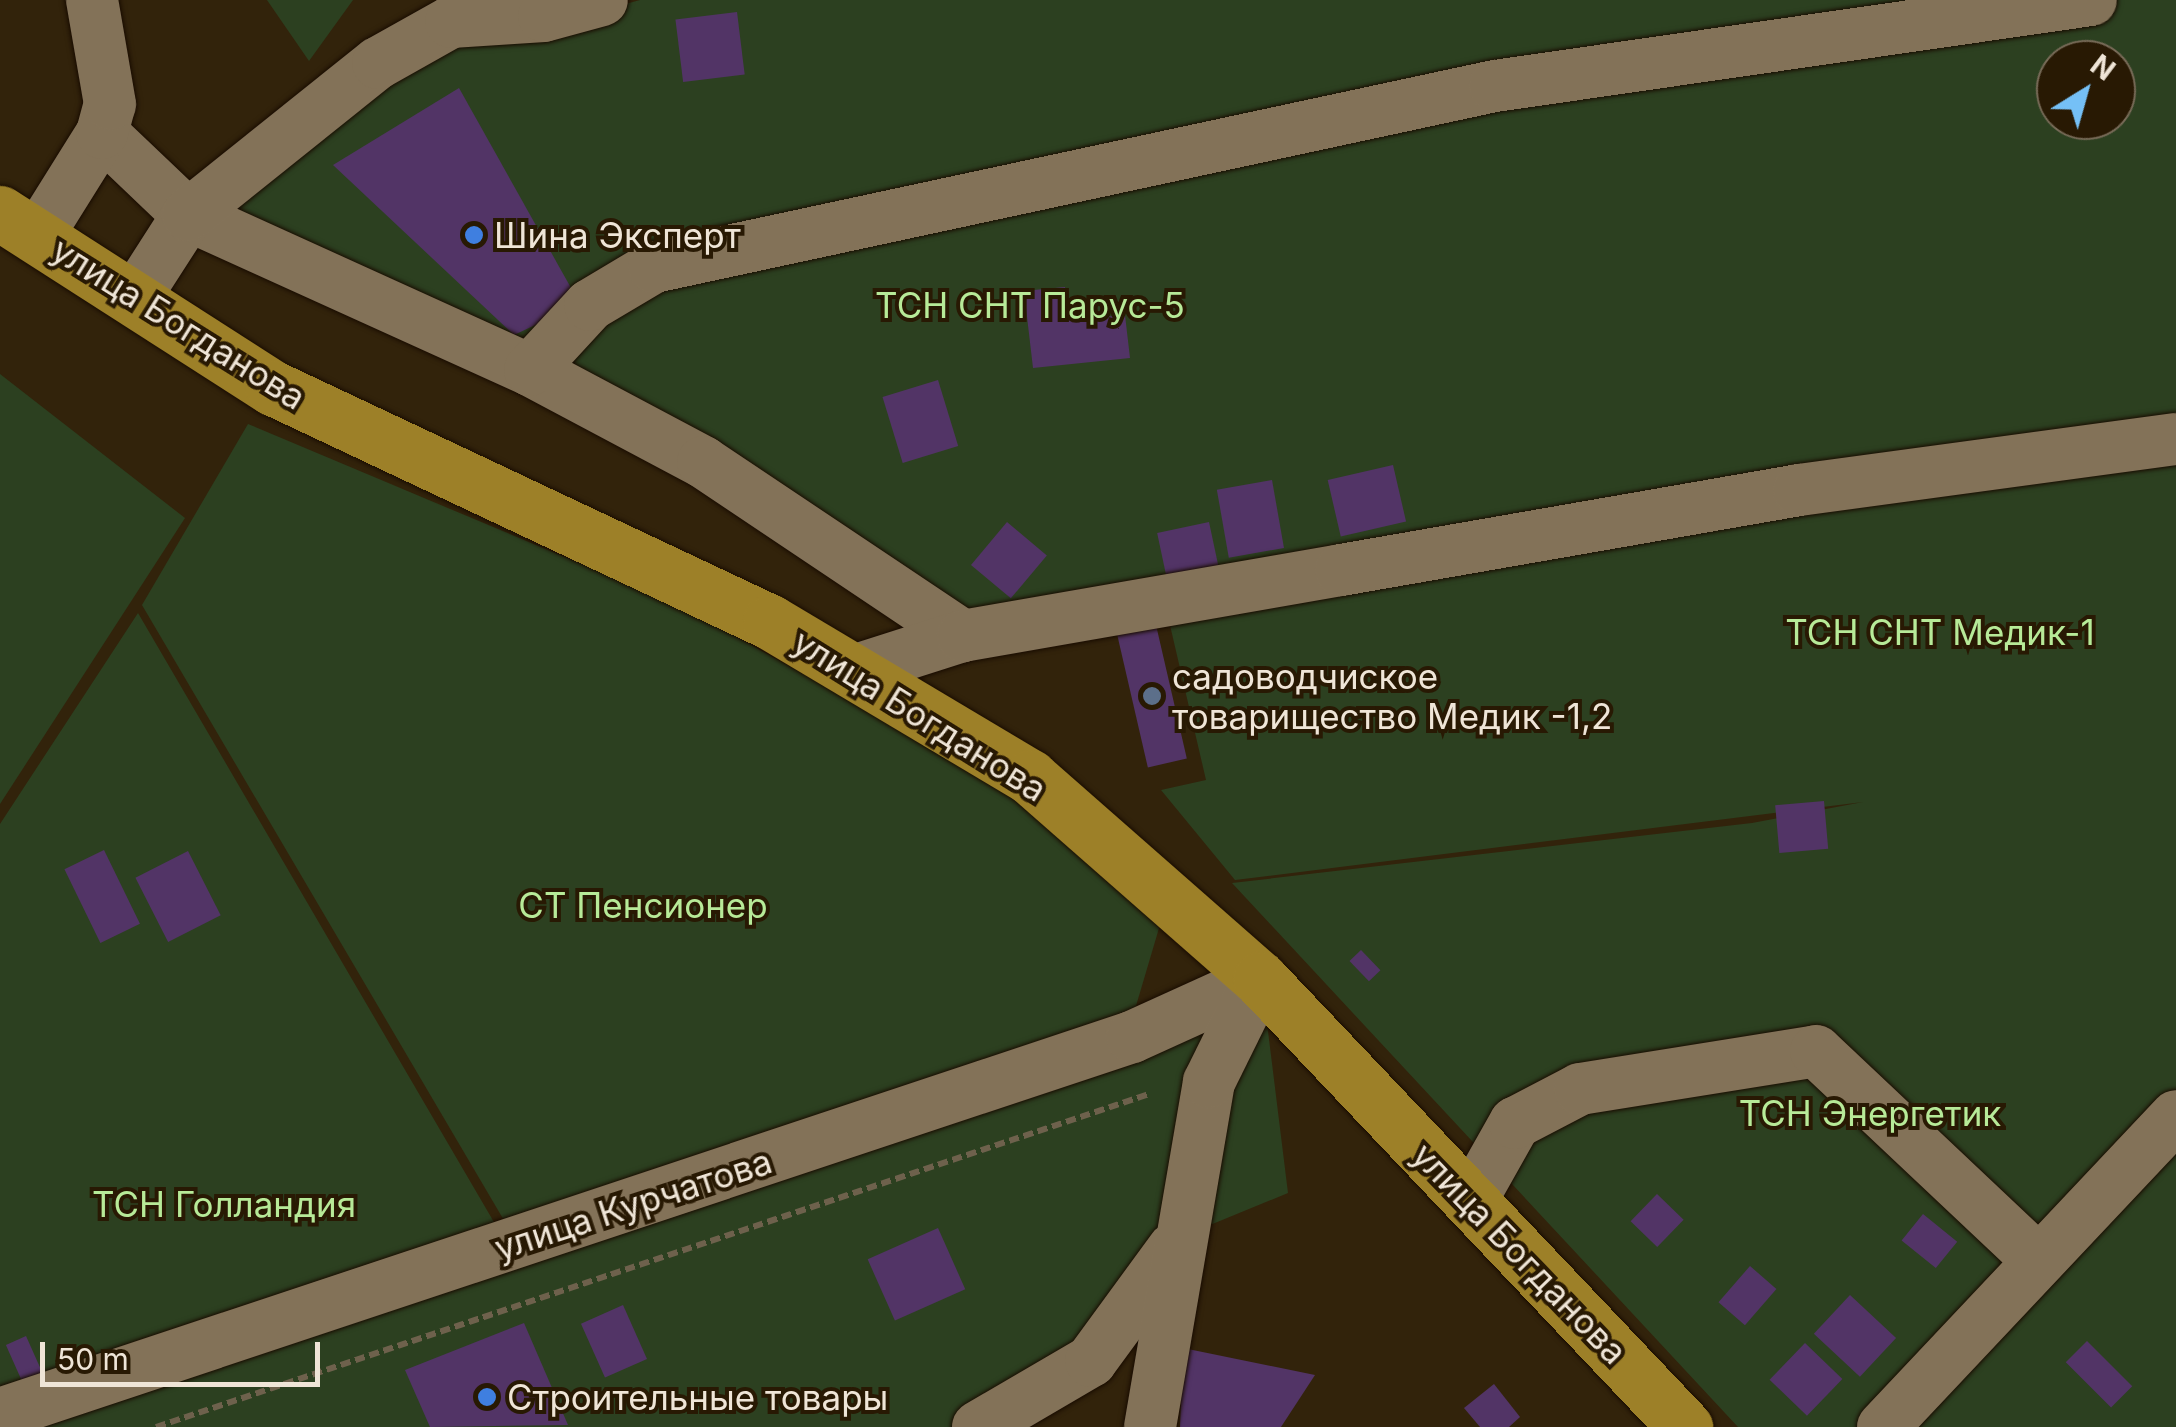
<!DOCTYPE html>
<meta charset="utf-8">
<style>
body{margin:0}
#map{position:relative;width:2176px;height:1427px;overflow:hidden;background:#32230b;font-family:Inter,sans-serif}
div>[style]{position:absolute}
.green>*{inset:0;background:#2c4020}
.building>*{inset:0;background:#523466;transform-origin:0 0}
.path>*{height:6px;margin-top:-3px;transform-origin:0;background:repeating-linear-gradient(90deg,#6e614c 0 10px,transparent 0 15px)}
.roads{filter:drop-shadow(0 0 2px #190c00) drop-shadow(0 0 2px #190c00)}
.minor>*{height:52px;margin:-26px;padding:0 26px;transform-origin:26px;border-radius:26px;background:#837258}
.major>*{height:55px;margin:-27.5px;padding:0 27.5px;transform-origin:27.5px;border-radius:27.5px;background:#9d8028}
.dots>*{width:28px;height:28px;translate:-50% -50%;box-sizing:border-box;border:5px solid #281903;border-radius:50%}
span{translate:-50% -50%;white-space:nowrap;text-align:center;line-height:1.15;-webkit-text-stroke:8px #281903;paint-order:stroke}
.poi-label{font-size:35px;color:#efe5d7}
.left{translate:0 -50%;text-align:left}
.park-label{font-size:35px;color:#b7ea98}
.street-label{font-size:35px;color:#efe5d7}
.north{position:absolute;left:2036px;top:40px;width:100px;height:100px;box-sizing:border-box;background:#281903;border:2px solid #786b58;border-radius:50%;rotate:37deg;font-size:28px;font-weight:700;line-height:40px;text-align:center;color:#efe5d7}
.north::after{content:'';display:block;margin:auto;width:35px;height:45px;background:#75c0f6;clip-path:polygon(50% 0,100% 100%,50% 72%,0 100%)}
.scale{position:absolute;left:40px;top:1342px;width:280px;height:45px;box-sizing:border-box;border:5px solid #efe5d7;border-top:0;padding-left:12px;font-size:30px;line-height:35px;white-space:nowrap;color:#efe5d7;-webkit-text-stroke:8px #281903;paint-order:stroke}
</style>
<div id="map">
<div class="green">
<div style="clip-path:polygon(267px 0,353px 0,309px 61px)"></div>
<div style="clip-path:polygon(evenodd,640px 0,2176px 0,2176px 434px,961px 624px,208px 209px,458px 32px,571px 19px,640px 0,2056px 60px,2116px 60px,2116px 120px,2056px 120px,2056px 60px)"></div>
<div style="clip-path:polygon(0 374px,185px 518px,0 804px)"></div>
<div style="clip-path:polygon(248px 424px,681px 606px,1035px 803px,1162px 918px,1128px 1033px,518px 1244px,142px 605px)"></div>
<div style="clip-path:polygon(2176px 444px,2176px 1427px,1738px 1427px,1232px 883px,1752px 823px,1863px 802px,1235px 880px,1161px 790px,1206px 780px,1166px 608px)"></div>
<div style="clip-path:polygon(138px 613px,512px 1253px,1132px 1037px,1266px 1015px,1288px 1193px,1176px 1239px,1090px 1358px,971px 1427px,0 1427px,0 824px)"></div>
</div>
<div class="building">
<div style="left:737px;top:12px;width:63px;height:62px;rotate:83deg"></div>
<div style="clip-path:polygon(459px 88px,580px 304px,514px 335px,333px 165px)"></div>
<div style="left:2065px;top:120px;width:46px;height:13px"></div>
<div style="clip-path:polygon(1065px 287px,1068px 320px,1125px 315px,1130px 358px,1033px 368px,1024px 291px)"></div>
<div style="left:938px;top:380px;width:69px;height:58px;rotate:73deg"></div>
<div style="left:1393px;top:465px;width:58px;height:67px;rotate:77deg"></div>
<div style="left:1272px;top:480px;width:69px;height:56px;rotate:80deg"></div>
<div style="left:1007px;top:522px;width:52px;height:56px;rotate:40deg"></div>
<div style="left:1209px;top:522px;width:55px;height:53px;rotate:78deg"></div>
<div style="left:1156px;top:625px;width:137px;height:40px;rotate:77deg"></div>
<div style="left:1824px;top:801px;width:48px;height:49px;rotate:85deg"></div>
<div style="left:104px;top:850px;width:82px;height:44px;rotate:64deg"></div>
<div style="left:188px;top:851px;width:72px;height:59px;rotate:63deg"></div>
<div style="left:1361px;top:950px;width:28px;height:16px;rotate:46deg"></div>
<div style="left:1657px;top:1194px;width:37px;height:38px;rotate:44deg"></div>
<div style="left:1923px;top:1214px;width:44px;height:34px;rotate:39deg"></div>
<div style="left:938px;top:1228px;width:67px;height:77px;rotate:66deg"></div>
<div style="left:1750px;top:1266px;width:35px;height:48px;rotate:41deg"></div>
<div style="left:1850px;top:1295px;width:63px;height:53px;rotate:43deg"></div>
<div style="left:623px;top:1305px;width:59px;height:46px;rotate:66deg"></div>
<div style="clip-path:polygon(524px 1323px,568px 1425px,430px 1427px,405px 1370px)"></div>
<div style="left:26px;top:1336px;width:43px;height:22px;rotate:66deg"></div>
<div style="left:2087px;top:1341px;width:64px;height:30px;rotate:45deg"></div>
<div style="left:1805px;top:1343px;width:52px;height:51px;rotate:44deg"></div>
<div style="clip-path:polygon(1183px 1348px,1315px 1375px,1281px 1427px,1180px 1427px)"></div>
<div style="clip-path:polygon(1494px 1384px,1520px 1417px,1509px 1427px,1480px 1427px,1464px 1408px)"></div>
</div>
<div class="path">
<div style="left:156px;top:1427px;width:1047px;rotate:-18.54deg"></div>
</div>
<div class="roads">
<div class="minor">
<div style="left:102px;top:133px;width:119px;rotate:43.6deg"></div>
<div style="left:188px;top:215px;width:375px;rotate:24.4deg"></div>
<div style="left:530px;top:370px;width:196px;rotate:28deg"></div>
<div style="left:703px;top:462px;width:313px;rotate:33.8deg"></div>
<div style="left:37px;top:237px;width:123px;rotate:-58deg"></div>
<div style="left:102px;top:133px;width:30px;rotate:-75deg"></div>
<div style="left:110px;top:104px;width:106px;rotate:-99.8deg"></div>
<div style="left:134px;top:299px;width:100px;rotate:-57.3deg"></div>
<div style="left:188px;top:215px;width:243px;rotate:-38.7deg"></div>
<div style="left:378px;top:63px;width:84px;rotate:-29.3deg"></div>
<div style="left:451px;top:22px;width:93px;rotate:-3.7deg"></div>
<div style="left:544px;top:16px;width:60px;rotate:-15.4deg"></div>
<div style="left:530px;top:370px;width:88px;rotate:-47.3deg"></div>
<div style="left:590px;top:305px;width:74px;rotate:-30.7deg"></div>
<div style="left:654px;top:267px;width:860px;rotate:-12.15deg"></div>
<div style="left:1495px;top:86px;width:602px;rotate:-8.21deg"></div>
<div style="left:853px;top:671px;width:115px;rotate:-17.7deg"></div>
<div style="left:963px;top:636px;width:384px;rotate:-9.9deg"></div>
<div style="left:1341px;top:570px;width:465px;rotate:-9.9deg"></div>
<div style="left:1799px;top:490px;width:380px;rotate:-7.7deg"></div>
<div style="left:1471px;top:1201px;width:90px;rotate:-60.6deg"></div>
<div style="left:1515px;top:1123px;width:73px;rotate:-27.6deg"></div>
<div style="left:1580px;top:1089px;width:239px;rotate:-9.1deg"></div>
<div style="left:1816px;top:1051px;width:303px;rotate:43.3deg"></div>
<div style="left:0;top:1414px;width:1193px;rotate:-18.42deg"></div>
<div style="left:1132px;top:1037px;width:141px;rotate:-24.4deg"></div>
<div style="left:978px;top:1427px;width:131px;rotate:-30.3deg"></div>
<div style="left:1091px;top:1361px;width:139px;rotate:-53.8deg"></div>
<div style="left:1150px;top:1427px;width:350px;rotate:-80.3deg"></div>
<div style="left:1209px;top:1082px;width:115px;rotate:-63.7deg"></div>
<div style="left:1883px;top:1427px;width:427px;rotate:-46.7deg"></div>
</div>
<div class="major">
<div style="left:0;top:213px;width:324px;rotate:32.7deg"></div>
<div style="left:273px;top:388px;width:549px;rotate:25.21deg"></div>
<div style="left:770px;top:622px;width:303px;rotate:30.8deg"></div>
<div style="left:1030px;top:777px;width:306px;rotate:41.3deg"></div>
<div style="left:1260px;top:979px;width:618px;rotate:46.51deg"></div>
</div>
</div>
<div class="dots">
<div style="left:474px;top:235px;background:#3f7fe0"></div>
<div style="left:1152px;top:696px;background:#5c6f8a"></div>
<div style="left:487px;top:1397px;background:#3f7fe0"></div>
</div>
<div class="poi-label">
<span class="left" style="left:494px;top:235px">Шина Эксперт</span>
<span class="left" style="left:1172px;top:696px">садоводчиское<br>товарищество Медик -1,2</span>
<span class="left" style="left:507px;top:1397px">Строительные товары</span>
</div>
<div class="park-label">
<span style="left:1030px;top:305px">ТСН СНТ Парус-5</span>
<span style="left:1940px;top:632px">ТСН СНТ Медик-1</span>
<span style="left:643px;top:905px">СТ Пенсионер</span>
<span style="left:1870px;top:1113px">ТСН Энергетик</span>
<span style="left:224px;top:1204px">ТСН Голландия</span>
</div>
<div class="street-label">
<span style="left:179px;top:323px;rotate:32deg">улица Богданова</span>
<span style="left:920px;top:715px;rotate:32deg">улица Богданова</span>
<span style="left:633px;top:1204px;rotate:-18deg">улица Курчатова</span>
<span style="left:1520px;top:1253px;rotate:46deg">улица Богданова</span>
</div>
<div class="north">N</div>
<div class="scale">50 m</div>
</div>
